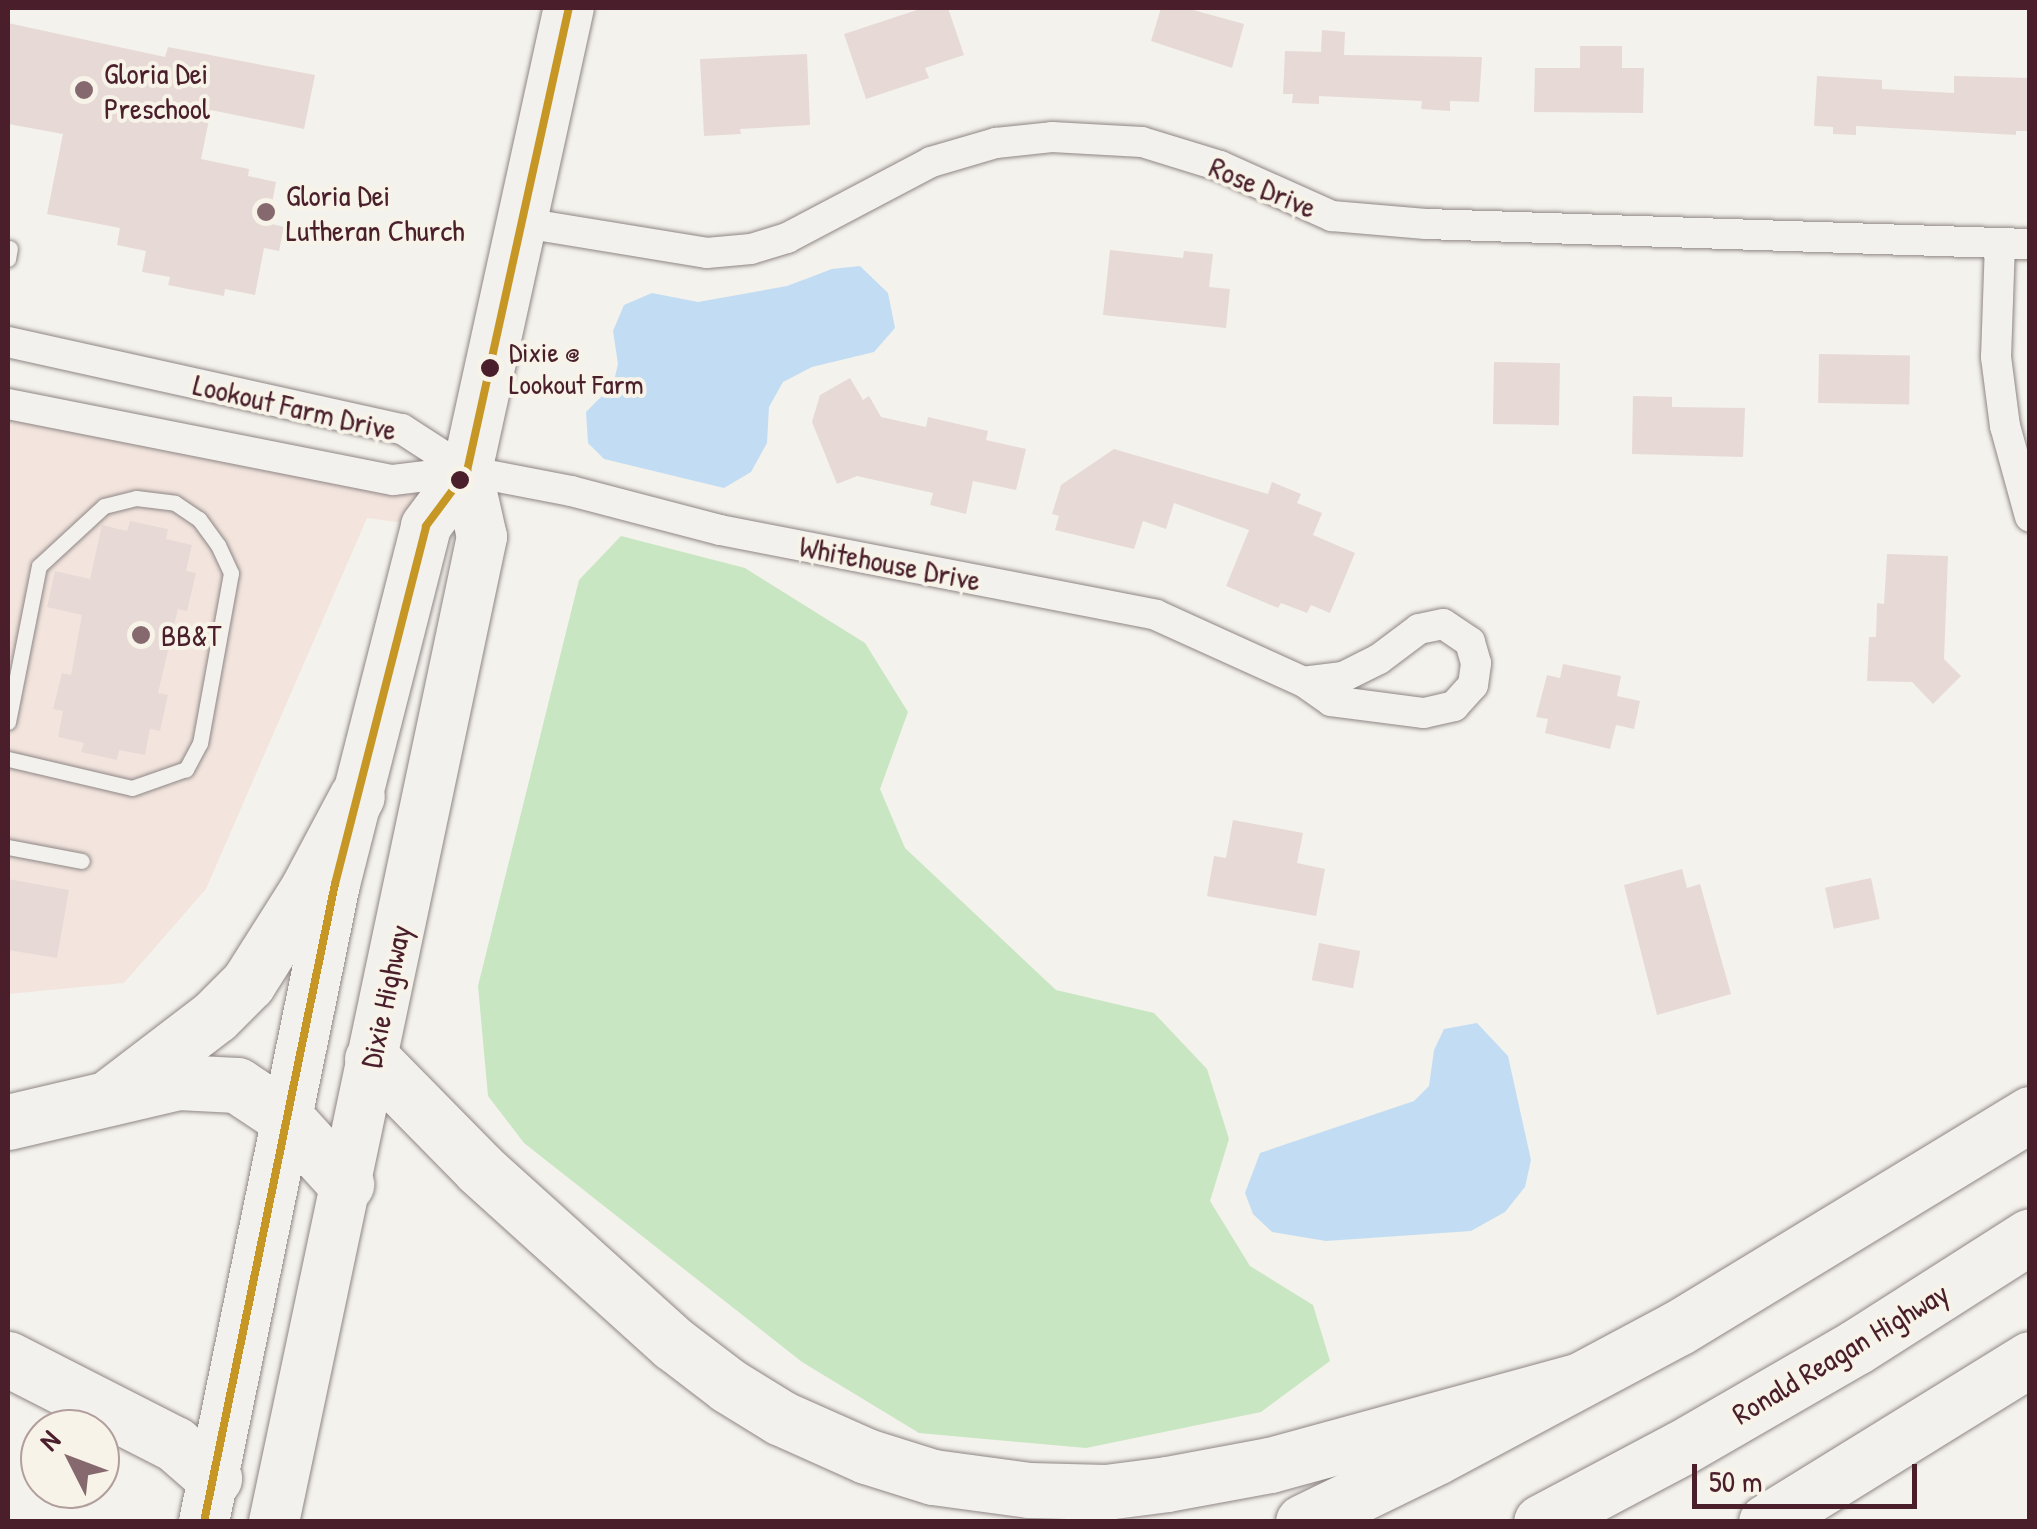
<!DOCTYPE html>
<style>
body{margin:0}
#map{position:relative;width:2037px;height:1529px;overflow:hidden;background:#f4f2ec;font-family:"Patrick Hand",sans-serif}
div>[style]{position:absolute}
.built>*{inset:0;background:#f3e5de}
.green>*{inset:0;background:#c9e6c2}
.water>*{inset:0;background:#c2ddf3}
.building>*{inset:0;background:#e7d9d6;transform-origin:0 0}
.roads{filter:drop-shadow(0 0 2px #8f8685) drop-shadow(0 0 2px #8f8685)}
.service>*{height:15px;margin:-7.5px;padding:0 7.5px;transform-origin:7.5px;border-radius:7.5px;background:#f2f1ed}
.minor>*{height:30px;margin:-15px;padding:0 15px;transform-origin:15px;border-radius:15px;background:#f2f1ed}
.primary>*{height:50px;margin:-25px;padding:0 25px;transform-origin:25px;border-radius:25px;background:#f2f1ed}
.motorway>*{height:55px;margin:-27.5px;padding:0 27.5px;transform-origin:27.5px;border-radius:27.5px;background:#f2f1ed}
.bus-1>*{height:8px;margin:-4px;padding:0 4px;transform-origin:4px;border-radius:4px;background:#c79725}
.dots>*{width:28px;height:28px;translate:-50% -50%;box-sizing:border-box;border:5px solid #f7f3e8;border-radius:50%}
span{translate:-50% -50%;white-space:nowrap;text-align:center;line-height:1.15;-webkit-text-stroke:8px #f7f3e8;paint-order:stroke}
.bus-label{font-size:28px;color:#4a1f2b}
.left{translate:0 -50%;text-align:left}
.poi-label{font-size:30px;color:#4a1f2b}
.street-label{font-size:30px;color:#4a1f2b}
.frame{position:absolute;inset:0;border:10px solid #4a1f2b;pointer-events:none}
.north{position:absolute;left:20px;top:1409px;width:100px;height:100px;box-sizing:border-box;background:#f7f3e8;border:2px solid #b29e9c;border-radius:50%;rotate:312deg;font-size:28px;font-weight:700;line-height:40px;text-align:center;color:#4a1f2b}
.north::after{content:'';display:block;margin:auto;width:35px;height:45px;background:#86696f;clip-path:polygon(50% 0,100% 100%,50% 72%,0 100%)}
.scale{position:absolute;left:1692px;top:1464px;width:225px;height:45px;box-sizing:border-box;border:5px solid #4a1f2b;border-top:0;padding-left:12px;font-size:30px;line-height:35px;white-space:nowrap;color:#4a1f2b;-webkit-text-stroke:8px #f7f3e8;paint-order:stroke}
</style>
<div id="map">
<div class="built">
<div style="clip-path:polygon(8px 404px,393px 480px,467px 471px,426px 526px,367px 518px,206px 889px,124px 983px,8px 994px)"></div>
</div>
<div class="green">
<div style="clip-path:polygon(621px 536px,745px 568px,865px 643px,908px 712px,880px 789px,905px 848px,1056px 990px,1154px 1013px,1207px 1069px,1229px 1139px,1210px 1201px,1250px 1266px,1313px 1305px,1330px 1361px,1261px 1412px,1086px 1448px,919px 1433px,802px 1362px,524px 1143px,488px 1096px,478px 986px,579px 580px)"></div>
</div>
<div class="water">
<div style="clip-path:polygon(860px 266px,888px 293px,895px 328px,874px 352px,812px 367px,783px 382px,769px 407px,767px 443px,751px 472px,724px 488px,604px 459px,588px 443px,586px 412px,613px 385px,618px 364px,613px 331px,624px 305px,652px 293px,698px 302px,787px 286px,832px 269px)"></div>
<div style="clip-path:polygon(1477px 1023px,1508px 1056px,1531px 1160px,1525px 1187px,1505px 1212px,1471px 1231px,1326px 1241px,1272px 1232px,1253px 1214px,1245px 1193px,1260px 1153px,1414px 1101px,1429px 1086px,1434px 1050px,1444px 1029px)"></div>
</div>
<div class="building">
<div style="clip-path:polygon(923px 8px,948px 8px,964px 55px,925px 68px,929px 78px,866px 99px,844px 34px)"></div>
<div style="clip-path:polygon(1161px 8px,1186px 8px,1244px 24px,1232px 68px,1151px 41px)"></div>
<div style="clip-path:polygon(8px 23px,165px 57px,168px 47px,315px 75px,304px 129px,211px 110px,201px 159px,249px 169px,248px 176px,276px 182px,268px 223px,284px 227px,279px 251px,264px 248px,255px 295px,225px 289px,224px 296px,168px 285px,170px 277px,142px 272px,146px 251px,117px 245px,120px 228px,47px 214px,63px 134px,8px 124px)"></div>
<div style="clip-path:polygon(1322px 30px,1345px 32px,1344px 55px,1482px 57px,1479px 102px,1450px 101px,1450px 111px,1421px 109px,1422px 101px,1319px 96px,1319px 104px,1292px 103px,1293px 94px,1283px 94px,1285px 51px,1321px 52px)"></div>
<div style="clip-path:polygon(1580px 46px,1622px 46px,1622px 68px,1644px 68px,1643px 113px,1534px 112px,1535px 68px,1580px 68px)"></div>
<div style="clip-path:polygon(807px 54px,810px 125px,740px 129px,741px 134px,704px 136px,700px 59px)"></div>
<div style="clip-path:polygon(1817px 76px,1882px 80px,1882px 89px,1954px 93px,1954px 76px,2030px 78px,2030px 131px,2016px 131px,2016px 135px,1856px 126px,1856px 135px,1833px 134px,1833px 127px,1814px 126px)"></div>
<div style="clip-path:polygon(1110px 250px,1183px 258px,1184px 251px,1213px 254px,1209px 287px,1230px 289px,1226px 328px,1103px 315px)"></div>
<div style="left:1819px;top:354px;width:91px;height:49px;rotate:1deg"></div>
<div style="left:1494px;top:362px;width:66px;height:62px;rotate:1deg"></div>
<div style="clip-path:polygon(850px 378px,863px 400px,869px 396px,881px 417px,926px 427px,928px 417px,988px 431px,986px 440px,1026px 449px,1016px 490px,973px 481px,966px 514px,930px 505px,933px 493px,857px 476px,837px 484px,812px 422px,820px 395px)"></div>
<div style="clip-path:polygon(1633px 396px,1672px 397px,1672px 407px,1745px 408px,1743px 457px,1632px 454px)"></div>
<div style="clip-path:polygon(1114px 449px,1268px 494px,1272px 482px,1301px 494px,1297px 503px,1322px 513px,1313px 535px,1355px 553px,1330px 613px,1311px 605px,1307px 613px,1281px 603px,1278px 608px,1226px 586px,1249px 530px,1174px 503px,1166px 529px,1143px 521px,1134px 549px,1055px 530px,1059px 516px,1052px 514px,1061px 485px)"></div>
<div style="clip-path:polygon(130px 521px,168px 529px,166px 539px,192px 545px,186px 571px,196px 573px,187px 611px,178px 609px,158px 693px,168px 695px,160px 731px,150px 729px,145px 755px,119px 750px,117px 760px,81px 752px,84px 743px,58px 737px,63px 711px,53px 709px,62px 673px,71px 675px,82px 615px,47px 607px,55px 571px,90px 579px,102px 525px,127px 531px)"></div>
<div style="clip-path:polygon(1887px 554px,1948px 556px,1944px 659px,1961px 676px,1933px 704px,1912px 682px,1867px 681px,1869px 637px,1876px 637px,1877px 603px,1884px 604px)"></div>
<div style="clip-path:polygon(1563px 664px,1621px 676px,1617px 696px,1640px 701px,1634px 729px,1616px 725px,1610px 749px,1545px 733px,1548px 719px,1536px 717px,1547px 675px,1560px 678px)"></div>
<div style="clip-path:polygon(1233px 820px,1303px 833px,1297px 863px,1325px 869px,1316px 916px,1207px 896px,1214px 856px,1226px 858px)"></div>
<div style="clip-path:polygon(1682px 869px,1687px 888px,1700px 884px,1731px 994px,1657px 1015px,1624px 885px)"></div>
<div style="left:1871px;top:878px;width:42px;height:47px;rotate:78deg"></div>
<div style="clip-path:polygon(8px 879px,69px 890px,57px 958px,8px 950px)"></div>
<div style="left:1319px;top:943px;width:42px;height:38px;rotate:11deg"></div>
</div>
<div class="roads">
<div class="service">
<div style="left:8px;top:259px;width:11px;rotate:-80deg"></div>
<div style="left:8px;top:722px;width:159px;rotate:-78.8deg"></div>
<div style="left:39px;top:566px;width:88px;rotate:-42.7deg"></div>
<div style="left:104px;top:506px;width:33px;rotate:-14deg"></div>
<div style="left:136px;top:498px;width:39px;rotate:7deg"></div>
<div style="left:175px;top:503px;width:29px;rotate:34deg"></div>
<div style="left:199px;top:519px;width:32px;rotate:54deg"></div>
<div style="left:218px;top:545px;width:31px;rotate:65deg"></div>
<div style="left:231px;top:573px;width:173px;rotate:100.3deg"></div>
<div style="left:200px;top:743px;width:30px;rotate:118deg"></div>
<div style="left:186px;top:769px;width:57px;rotate:160.6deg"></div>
<div style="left:132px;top:788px;width:127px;rotate:-166.8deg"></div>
<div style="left:8px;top:847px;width:75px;rotate:10.7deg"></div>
</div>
<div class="minor">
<div style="left:524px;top:223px;width:185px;rotate:9.3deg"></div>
<div style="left:707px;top:253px;width:44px;rotate:-5.2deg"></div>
<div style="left:751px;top:249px;width:38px;rotate:-17deg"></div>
<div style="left:787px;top:238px;width:163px;rotate:-27.8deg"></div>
<div style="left:931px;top:162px;width:68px;rotate:-16.3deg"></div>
<div style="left:996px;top:143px;width:56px;rotate:-6.1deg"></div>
<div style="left:1052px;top:137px;width:90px;rotate:3.2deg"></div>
<div style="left:1142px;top:142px;width:82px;rotate:17.1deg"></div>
<div style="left:1220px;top:166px;width:123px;rotate:24.1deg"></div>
<div style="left:1332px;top:216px;width:94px;rotate:4.9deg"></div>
<div style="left:1426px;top:224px;width:604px;rotate:1.9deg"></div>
<div style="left:2000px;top:243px;width:114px;rotate:92deg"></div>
<div style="left:1996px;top:357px;width:70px;rotate:82.6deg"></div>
<div style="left:2005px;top:426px;width:94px;rotate:74.6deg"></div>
<div style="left:8px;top:342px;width:403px;rotate:12.5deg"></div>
<div style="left:402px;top:429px;width:77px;rotate:32.9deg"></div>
<div style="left:8px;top:404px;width:392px;rotate:11.2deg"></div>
<div style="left:393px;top:480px;width:75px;rotate:-6.9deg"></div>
<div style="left:467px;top:471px;width:106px;rotate:10.9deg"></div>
<div style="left:571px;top:491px;width:154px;rotate:14.7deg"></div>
<div style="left:720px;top:530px;width:444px;rotate:11deg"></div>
<div style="left:1156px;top:615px;width:162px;rotate:24.4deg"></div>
<div style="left:1304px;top:682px;width:33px;rotate:35deg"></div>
<div style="left:1331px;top:701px;width:94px;rotate:7.4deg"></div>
<div style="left:1424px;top:713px;width:31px;rotate:-13deg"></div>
<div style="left:1454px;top:706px;width:28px;rotate:-48deg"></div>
<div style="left:1473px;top:685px;width:22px;rotate:-82deg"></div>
<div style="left:1476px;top:663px;width:22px;rotate:-106deg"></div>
<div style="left:1470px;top:642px;width:32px;rotate:-146deg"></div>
<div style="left:1443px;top:624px;width:25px;rotate:168deg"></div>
<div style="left:1419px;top:629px;width:50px;rotate:143.1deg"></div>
<div style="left:1379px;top:659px;width:40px;rotate:153.4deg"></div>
<div style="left:1343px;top:677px;width:39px;rotate:173deg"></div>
</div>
<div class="primary">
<div style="left:204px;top:1522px;width:651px;rotate:-78.4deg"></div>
<div style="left:335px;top:884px;width:369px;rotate:-75.7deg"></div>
<div style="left:426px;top:526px;width:69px;rotate:-53.3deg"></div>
<div style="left:467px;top:471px;width:474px;rotate:-77.6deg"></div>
<div style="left:274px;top:1522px;width:1007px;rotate:-78.08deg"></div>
<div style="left:482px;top:537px;width:68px;rotate:-102.8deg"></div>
</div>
<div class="motorway">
<div style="left:372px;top:1059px;width:154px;rotate:45.5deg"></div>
<div style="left:480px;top:1169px;width:261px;rotate:42.1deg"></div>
<div style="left:674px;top:1344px;width:69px;rotate:37.4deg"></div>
<div style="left:729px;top:1386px;width:61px;rotate:31.6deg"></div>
<div style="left:781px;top:1418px;width:93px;rotate:24.1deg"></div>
<div style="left:866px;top:1456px;width:70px;rotate:17.4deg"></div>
<div style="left:933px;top:1477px;width:97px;rotate:7.7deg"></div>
<div style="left:1029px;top:1490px;width:77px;rotate:1.5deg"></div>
<div style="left:1106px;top:1492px;width:62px;rotate:-7.5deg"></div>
<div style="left:1167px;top:1484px;width:105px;rotate:-10.5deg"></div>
<div style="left:1270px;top:1465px;width:319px;rotate:-15.3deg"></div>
<div style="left:113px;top:1094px;width:128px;rotate:-37.4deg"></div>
<div style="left:215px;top:1016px;width:47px;rotate:-45deg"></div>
<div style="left:248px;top:983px;width:112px;rotate:-57.7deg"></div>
<div style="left:308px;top:888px;width:104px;rotate:-62deg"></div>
<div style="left:8px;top:1122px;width:175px;rotate:-13.2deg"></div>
<div style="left:178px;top:1082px;width:59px;rotate:2.9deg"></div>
<div style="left:237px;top:1085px;width:58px;rotate:33.7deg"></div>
<div style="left:285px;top:1117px;width:91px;rotate:47.7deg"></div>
<div style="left:8px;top:1359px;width:187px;rotate:27deg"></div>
<div style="left:175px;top:1444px;width:52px;rotate:41.1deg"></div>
<div style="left:1303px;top:1522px;width:148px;rotate:-26deg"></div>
<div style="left:1436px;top:1457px;width:274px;rotate:-28.1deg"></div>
<div style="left:1678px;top:1328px;width:412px;rotate:-31.3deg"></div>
<div style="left:1541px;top:1522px;width:158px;rotate:-27.9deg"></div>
<div style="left:1681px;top:1448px;width:202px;rotate:-30deg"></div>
<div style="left:1856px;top:1347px;width:206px;rotate:-32.5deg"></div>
<div style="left:1766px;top:1522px;width:310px;rotate:-31.7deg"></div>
</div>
</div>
<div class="bus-1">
<div style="left:204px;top:1522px;width:651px;rotate:-78.4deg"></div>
<div style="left:335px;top:884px;width:369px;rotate:-75.7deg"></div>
<div style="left:426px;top:526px;width:69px;rotate:-53.3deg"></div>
<div style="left:467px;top:471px;width:474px;rotate:-77.6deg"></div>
</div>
<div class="dots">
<div style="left:84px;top:90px;background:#86696f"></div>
<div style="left:266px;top:212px;background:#86696f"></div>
<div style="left:490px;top:368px;background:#4a1f2b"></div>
<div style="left:460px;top:480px;background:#4a1f2b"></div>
<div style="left:141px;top:635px;background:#86696f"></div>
</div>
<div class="bus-label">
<span class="left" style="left:509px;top:368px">Dixie @<br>Lookout Farm</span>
</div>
<div class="poi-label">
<span class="left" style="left:104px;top:90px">Gloria Dei<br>Preschool</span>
<span class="left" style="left:286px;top:212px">Gloria Dei<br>Lutheran Church</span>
<span class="left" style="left:161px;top:635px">BB&amp;T</span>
</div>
<div class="street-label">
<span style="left:1263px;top:187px;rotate:23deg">Rose Drive</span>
<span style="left:295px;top:407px;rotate:13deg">Lookout Farm Drive</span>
<span style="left:890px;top:563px;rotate:11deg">Whitehouse Drive</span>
<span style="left:385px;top:996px;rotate:-78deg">Dixie Highway</span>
<span style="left:1840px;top:1353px;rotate:-31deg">Ronald Reagan Highway</span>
</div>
<div class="frame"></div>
<div class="north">N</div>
<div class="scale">50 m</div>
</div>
